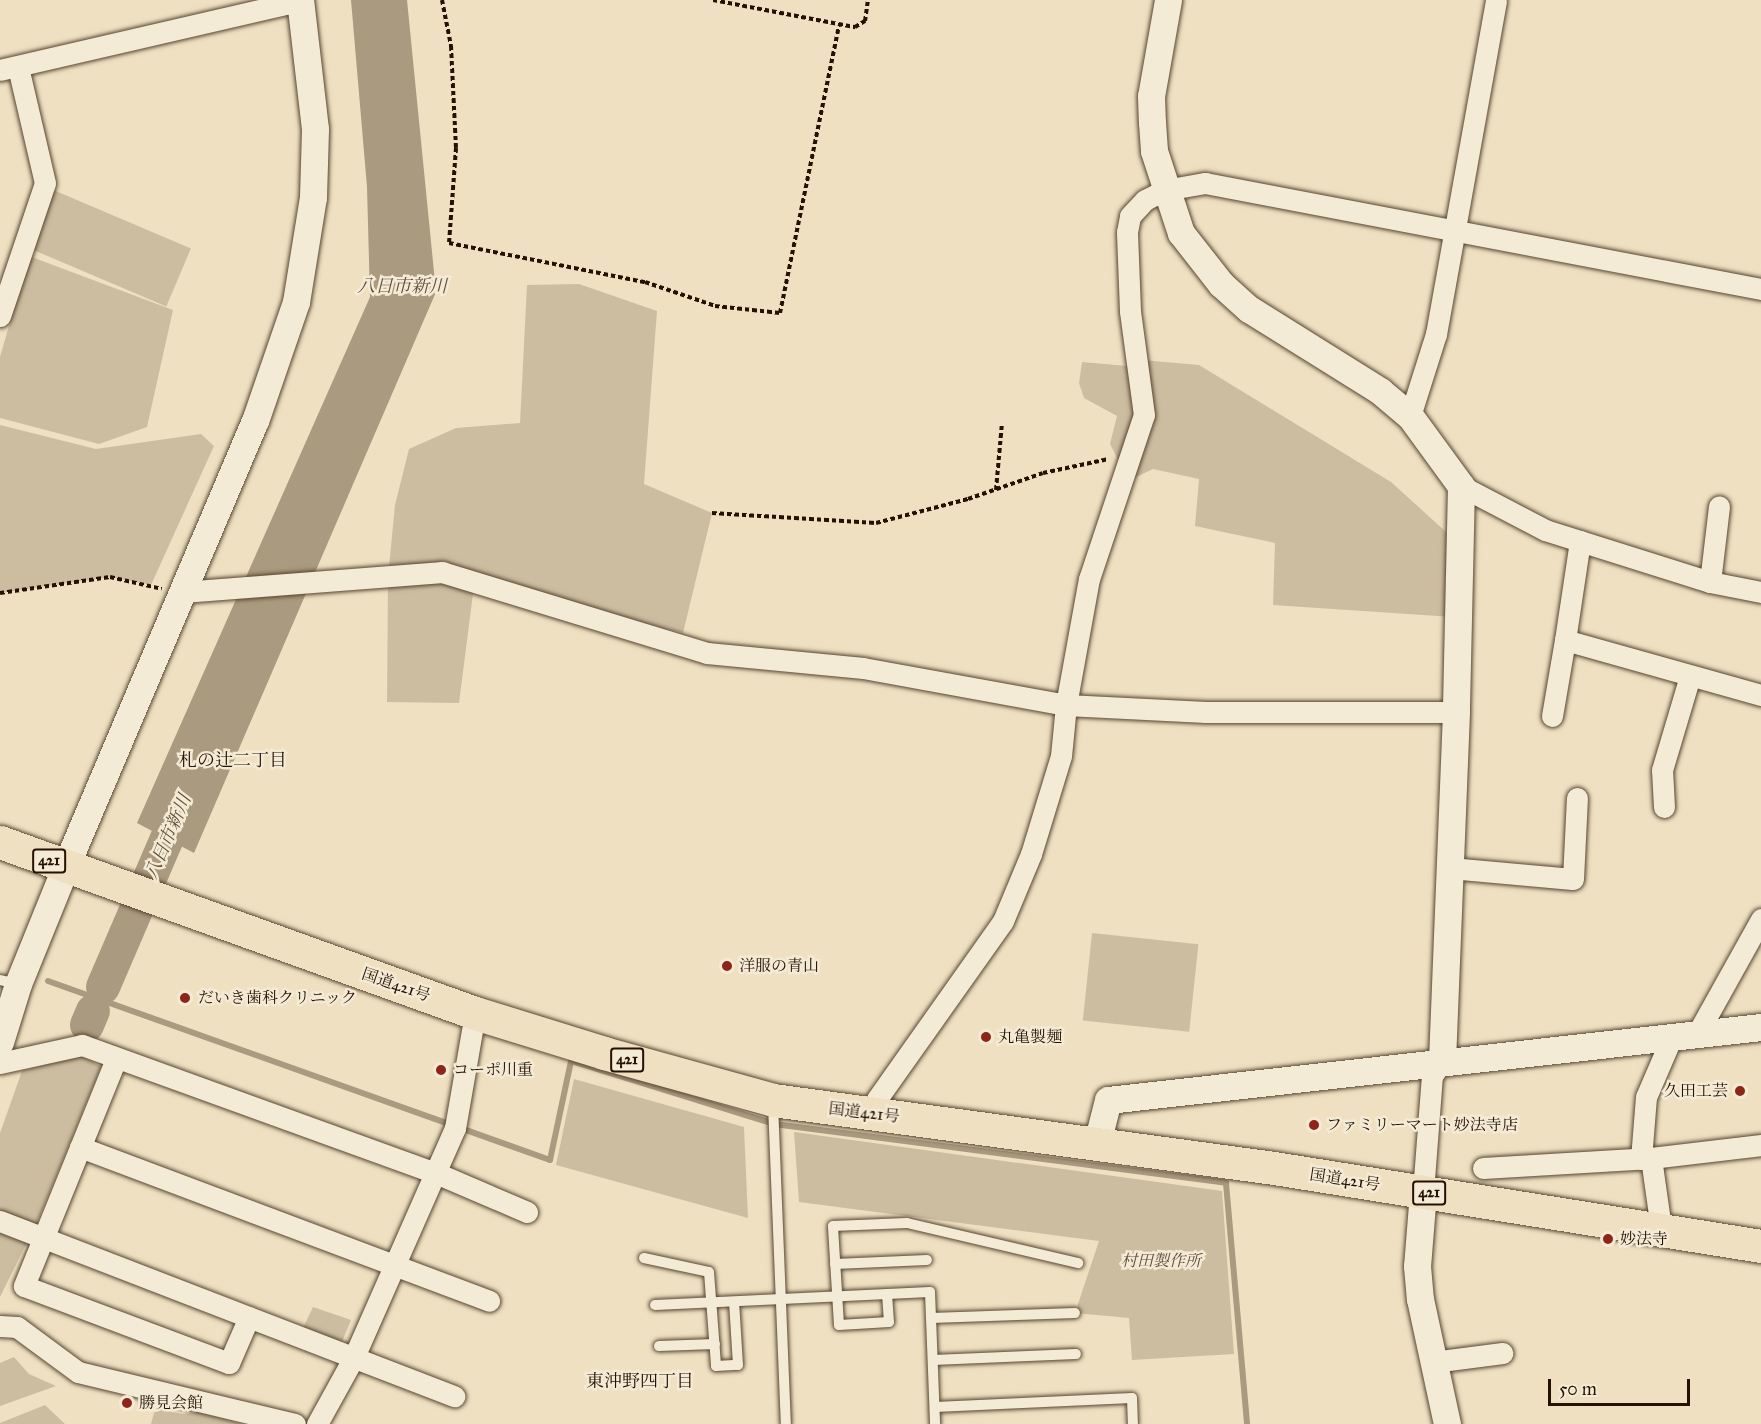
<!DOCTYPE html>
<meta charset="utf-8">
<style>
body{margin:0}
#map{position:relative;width:1761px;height:1424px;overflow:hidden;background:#eee0c1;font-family:"IM FELL Great Primer","Noto Serif JP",serif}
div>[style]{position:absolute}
.green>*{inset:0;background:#ccbda0;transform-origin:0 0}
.water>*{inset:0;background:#aa9a7f}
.stream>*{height:6px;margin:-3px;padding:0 3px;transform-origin:3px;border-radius:3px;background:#aa9a7f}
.river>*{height:34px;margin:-17px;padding:0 17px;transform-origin:17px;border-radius:17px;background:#aa9a7f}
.path>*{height:4px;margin-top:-2px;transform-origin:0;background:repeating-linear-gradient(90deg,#251100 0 4.5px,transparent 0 7.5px)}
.roads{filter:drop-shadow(0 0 2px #574530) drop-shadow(0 0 2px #574530)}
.service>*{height:10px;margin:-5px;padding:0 5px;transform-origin:5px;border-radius:5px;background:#f4ebd7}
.minor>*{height:21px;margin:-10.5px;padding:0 10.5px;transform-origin:10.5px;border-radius:10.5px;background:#f4ebd7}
.tertiary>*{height:27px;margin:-13.5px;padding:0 13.5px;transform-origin:13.5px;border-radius:13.5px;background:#f4ebd7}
.trunk>*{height:33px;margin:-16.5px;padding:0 16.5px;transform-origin:16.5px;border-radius:16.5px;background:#eee0c1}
.dots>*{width:16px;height:16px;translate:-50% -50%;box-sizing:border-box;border:3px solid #f4ebd7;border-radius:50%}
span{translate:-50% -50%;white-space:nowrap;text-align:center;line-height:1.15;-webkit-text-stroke:5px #f4ebd7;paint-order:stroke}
.shield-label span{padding:2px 4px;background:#f4ebd7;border:2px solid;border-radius:4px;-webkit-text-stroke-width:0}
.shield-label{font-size:15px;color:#251100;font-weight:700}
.poi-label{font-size:16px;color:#251100}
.left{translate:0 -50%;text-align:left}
.right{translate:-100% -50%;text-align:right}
.street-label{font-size:16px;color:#251100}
.park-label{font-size:16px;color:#5f4d38;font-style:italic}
.water-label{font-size:18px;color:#614f39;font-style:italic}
.neighbourhood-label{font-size:18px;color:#251100}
.scale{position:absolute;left:1548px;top:1379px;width:142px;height:27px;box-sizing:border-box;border:3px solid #251100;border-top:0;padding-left:8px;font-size:18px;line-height:21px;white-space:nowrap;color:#251100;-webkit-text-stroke:4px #f4ebd7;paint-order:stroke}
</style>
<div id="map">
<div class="green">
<div style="left:51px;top:189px;width:152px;height:63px;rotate:23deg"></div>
<div style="clip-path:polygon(29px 256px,173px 310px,147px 427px,99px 444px,0 418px,0 357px)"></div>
<div style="clip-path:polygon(579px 284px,657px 311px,644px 484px,712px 513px,683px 633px,447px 573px,474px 586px,459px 703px,387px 702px,388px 577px,395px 505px,409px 449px,456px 428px,520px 423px,527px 285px)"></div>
<div style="clip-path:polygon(1142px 360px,1199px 365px,1391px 482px,1456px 541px,1453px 617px,1273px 605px,1275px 543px,1195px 526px,1199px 479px,1153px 469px,1130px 480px)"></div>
<div style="clip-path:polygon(1082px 362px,1127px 366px,1144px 415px,1124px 471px,1110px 444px,1117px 416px,1084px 398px,1079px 383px)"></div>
<div style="clip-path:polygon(0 425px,96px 449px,201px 434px,214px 446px,151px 585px,110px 577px,0 593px)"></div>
<div style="left:1092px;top:933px;width:107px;height:88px;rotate:6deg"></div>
<div style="clip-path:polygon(81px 1055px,101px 1067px,39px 1218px,0 1297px,0 1133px,22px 1071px)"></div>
<div style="clip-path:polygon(574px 1079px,744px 1127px,748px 1218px,556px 1165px)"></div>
<div style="clip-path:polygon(794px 1132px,1222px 1191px,1234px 1354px,1132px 1360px,1129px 1318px,1075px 1313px,1099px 1241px,799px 1202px)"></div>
<div style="clip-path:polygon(313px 1307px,351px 1320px,341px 1344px,301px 1332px)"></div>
<div style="clip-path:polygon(14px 1357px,29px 1374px,56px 1386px,0 1406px,0 1363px)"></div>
<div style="clip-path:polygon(45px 1405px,65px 1424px,0 1424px,0 1423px)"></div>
<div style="clip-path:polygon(155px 1409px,183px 1414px,198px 1412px,241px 1424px,151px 1424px)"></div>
</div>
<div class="water">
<div style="clip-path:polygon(351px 0,407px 0,436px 292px,194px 853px,137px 823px,370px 297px,367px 187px)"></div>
</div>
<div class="stream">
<div style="left:48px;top:981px;width:533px;rotate:19.62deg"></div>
<div style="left:550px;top:1160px;width:101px;rotate:-78deg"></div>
<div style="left:571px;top:1061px;width:213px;rotate:17.2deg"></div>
<div style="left:774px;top:1124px;width:456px;rotate:7.4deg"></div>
<div style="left:1226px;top:1183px;width:242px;rotate:85deg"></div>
</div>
<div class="river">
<div style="left:103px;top:987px;width:207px;rotate:-66.7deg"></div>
<div style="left:87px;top:1025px;width:15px;rotate:-67deg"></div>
</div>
<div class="path">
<div style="left:442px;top:0;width:47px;rotate:78.9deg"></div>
<div style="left:451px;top:46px;width:102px;rotate:87.2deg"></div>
<div style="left:456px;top:148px;width:95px;rotate:94.2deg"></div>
<div style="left:449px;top:243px;width:200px;rotate:11.3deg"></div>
<div style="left:645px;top:282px;width:74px;rotate:18.9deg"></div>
<div style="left:715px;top:306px;width:65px;rotate:6.1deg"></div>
<div style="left:780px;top:313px;width:293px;rotate:-78.4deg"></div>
<div style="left:713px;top:0;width:145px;rotate:10.8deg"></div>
<div style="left:855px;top:27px;width:12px;rotate:-31deg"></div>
<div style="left:865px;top:21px;width:21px;rotate:-82deg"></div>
<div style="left:996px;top:490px;width:67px;rotate:-84.9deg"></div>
<div style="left:712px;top:513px;width:164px;rotate:3.5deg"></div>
<div style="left:876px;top:523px;width:95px;rotate:-14.6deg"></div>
<div style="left:968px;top:499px;width:79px;rotate:-19.1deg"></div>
<div style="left:1043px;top:473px;width:67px;rotate:-12deg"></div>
<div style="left:0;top:593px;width:111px;rotate:-8.3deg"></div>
<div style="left:110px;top:577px;width:53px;rotate:13deg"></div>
</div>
<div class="roads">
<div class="service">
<div style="left:0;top:980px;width:18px;rotate:13deg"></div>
<div style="left:773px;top:1104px;width:320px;rotate:87.7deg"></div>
<div style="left:644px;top:1258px;width:66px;rotate:12.2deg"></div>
<div style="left:709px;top:1272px;width:94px;rotate:85.7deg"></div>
<div style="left:716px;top:1366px;width:22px;rotate:-3deg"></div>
<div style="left:738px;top:1365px;width:63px;rotate:-93.6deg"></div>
<div style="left:835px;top:1264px;width:92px;rotate:-2.5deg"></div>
<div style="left:887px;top:1294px;width:28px;rotate:86deg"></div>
<div style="left:889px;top:1322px;width:50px;rotate:176.6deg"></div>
<div style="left:839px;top:1325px;width:99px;rotate:-93.5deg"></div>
<div style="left:833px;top:1226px;width:74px;rotate:-2.3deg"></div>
<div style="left:907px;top:1223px;width:176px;rotate:13.2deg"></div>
<div style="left:655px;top:1305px;width:275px;rotate:-2.7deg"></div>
<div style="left:930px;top:1292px;width:132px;rotate:87.8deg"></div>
<div style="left:931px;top:1318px;width:144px;rotate:-2deg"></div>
<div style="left:659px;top:1346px;width:56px;rotate:-2deg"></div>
<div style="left:933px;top:1360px;width:143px;rotate:-2.4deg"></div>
<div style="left:935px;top:1407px;width:197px;rotate:-2.6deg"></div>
<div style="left:1132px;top:1398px;width:26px;rotate:88deg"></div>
</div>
<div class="minor">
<div style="left:0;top:70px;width:308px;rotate:-13deg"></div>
<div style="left:0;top:316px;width:140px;rotate:-71.3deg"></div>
<div style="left:45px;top:183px;width:119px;rotate:-103.1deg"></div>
<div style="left:1410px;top:416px;width:86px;rotate:-72.4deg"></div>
<div style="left:1436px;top:334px;width:339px;rotate:-79.8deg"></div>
<div style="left:1461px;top:486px;width:95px;rotate:27.6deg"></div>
<div style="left:1545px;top:530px;width:173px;rotate:17.5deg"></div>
<div style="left:1710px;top:582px;width:52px;rotate:11.1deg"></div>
<div style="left:1580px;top:541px;width:100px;rotate:98.6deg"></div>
<div style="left:1565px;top:640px;width:204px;rotate:15.7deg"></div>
<div style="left:1710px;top:582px;width:76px;rotate:-83.2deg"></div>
<div style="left:183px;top:592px;width:260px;rotate:-4.4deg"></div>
<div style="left:442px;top:572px;width:277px;rotate:17deg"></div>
<div style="left:707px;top:653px;width:157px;rotate:5.5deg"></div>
<div style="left:863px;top:668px;width:206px;rotate:10.3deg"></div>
<div style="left:1066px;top:705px;width:140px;rotate:2.9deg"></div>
<div style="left:1206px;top:712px;width:250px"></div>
<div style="left:1552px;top:716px;width:77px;rotate:-80.3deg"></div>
<div style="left:1664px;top:807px;width:37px;rotate:-93deg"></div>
<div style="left:1662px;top:770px;width:98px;rotate:-73.4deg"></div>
<div style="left:1450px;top:868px;width:123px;rotate:5.1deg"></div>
<div style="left:1573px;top:879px;width:81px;rotate:-87.2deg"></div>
<div style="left:1696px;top:1036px;width:134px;rotate:-60.9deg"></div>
<div style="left:116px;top:1059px;width:245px;rotate:112.1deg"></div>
<div style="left:24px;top:1286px;width:219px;rotate:20.6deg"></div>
<div style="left:229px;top:1363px;width:50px;rotate:-66.5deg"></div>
<div style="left:0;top:1063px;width:84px;rotate:-12.4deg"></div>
<div style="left:82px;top:1045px;width:376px;rotate:19.9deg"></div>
<div style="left:436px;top:1173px;width:99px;rotate:23.2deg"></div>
<div style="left:883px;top:1114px;width:16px;rotate:-112deg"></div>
<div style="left:877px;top:1099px;width:218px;rotate:-54.7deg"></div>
<div style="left:1003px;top:921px;width:73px;rotate:-67.3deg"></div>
<div style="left:1031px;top:854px;width:102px;rotate:-73deg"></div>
<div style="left:1061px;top:756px;width:51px;rotate:-84.4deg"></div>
<div style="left:1066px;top:705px;width:128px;rotate:-79.7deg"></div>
<div style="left:1089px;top:579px;width:173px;rotate:-71.5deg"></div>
<div style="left:1144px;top:415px;width:105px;rotate:-97.7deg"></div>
<div style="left:1130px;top:311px;width:79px;rotate:-92.2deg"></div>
<div style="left:1127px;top:232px;width:16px;rotate:-79deg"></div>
<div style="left:1130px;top:216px;width:22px;rotate:-47deg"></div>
<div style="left:1145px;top:200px;width:22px;rotate:-27deg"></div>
<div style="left:1165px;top:190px;width:41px;rotate:-9.9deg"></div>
<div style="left:1205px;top:183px;width:566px;rotate:10.79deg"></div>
<div style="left:80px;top:1147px;width:437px;rotate:20.6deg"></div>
<div style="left:1651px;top:1158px;width:71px;rotate:81.9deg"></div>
<div style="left:1641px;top:1159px;width:62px;rotate:-85.4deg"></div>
<div style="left:1646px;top:1097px;width:63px;rotate:-66.7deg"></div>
<div style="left:1483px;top:1168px;width:168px;rotate:-3.4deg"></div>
<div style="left:1651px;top:1158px;width:111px;rotate:-6.7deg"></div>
<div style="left:1423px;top:1192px;width:116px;rotate:-85.6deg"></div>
<div style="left:1432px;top:1076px;width:18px;rotate:-56deg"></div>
<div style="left:0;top:1221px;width:487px;rotate:21.1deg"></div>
<div style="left:0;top:1326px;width:17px;rotate:3deg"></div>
<div style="left:17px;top:1327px;width:76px;rotate:36.4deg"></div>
<div style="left:78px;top:1372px;width:223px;rotate:13.5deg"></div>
<div style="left:1433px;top:1362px;width:70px;rotate:-7.4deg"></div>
<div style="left:317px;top:1424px;width:77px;rotate:-61.1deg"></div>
<div style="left:354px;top:1357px;width:250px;rotate:-66.2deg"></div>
<div style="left:455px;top:1128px;width:117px;rotate:-80.1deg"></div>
</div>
<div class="tertiary">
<div style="left:1168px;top:0;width:97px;rotate:100deg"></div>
<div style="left:1151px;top:96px;width:26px;rotate:88deg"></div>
<div style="left:1152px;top:122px;width:29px;rotate:86deg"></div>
<div style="left:1154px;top:151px;width:86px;rotate:71.8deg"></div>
<div style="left:1181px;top:233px;width:65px;rotate:51.9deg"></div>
<div style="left:1221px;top:284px;width:38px;rotate:42deg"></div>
<div style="left:1249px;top:309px;width:155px;rotate:32deg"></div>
<div style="left:1380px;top:391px;width:39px;rotate:40deg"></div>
<div style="left:1410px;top:416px;width:87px;rotate:53.9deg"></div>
<div style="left:1461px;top:486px;width:226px;rotate:91.3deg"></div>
<div style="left:1456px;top:712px;width:349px;rotate:92.3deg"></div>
<div style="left:0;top:1042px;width:61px;rotate:-72.8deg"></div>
<div style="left:18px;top:984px;width:125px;rotate:-67.9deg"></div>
<div style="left:65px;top:868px;width:486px;rotate:-67deg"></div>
<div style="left:255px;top:421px;width:126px;rotate:-71deg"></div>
<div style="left:296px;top:302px;width:106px;rotate:-80.8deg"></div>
<div style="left:313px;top:197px;width:68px;rotate:-88.3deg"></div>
<div style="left:315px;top:129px;width:130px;rotate:-96.6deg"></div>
<div style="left:1097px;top:1143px;width:44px;rotate:-75.7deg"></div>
<div style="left:1108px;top:1100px;width:657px;rotate:-6.38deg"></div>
<div style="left:1423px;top:1192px;width:74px;rotate:94.6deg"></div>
<div style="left:1417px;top:1266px;width:33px;rotate:85deg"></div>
<div style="left:1420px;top:1299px;width:128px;rotate:77.8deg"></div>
</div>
<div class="trunk">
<div style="left:0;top:842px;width:505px;rotate:19.8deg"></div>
<div style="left:475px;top:1013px;width:135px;rotate:17.2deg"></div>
<div style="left:604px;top:1053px;width:175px;rotate:15.5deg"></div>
<div style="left:773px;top:1100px;width:506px;rotate:7.73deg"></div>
<div style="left:1274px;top:1168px;width:493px;rotate:9.1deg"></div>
</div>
</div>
<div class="dots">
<div style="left:727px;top:966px;background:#8f2418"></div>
<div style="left:185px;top:998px;background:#8f2418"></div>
<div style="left:986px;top:1037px;background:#8f2418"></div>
<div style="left:441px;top:1070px;background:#8f2418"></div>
<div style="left:1740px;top:1091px;background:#8f2418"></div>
<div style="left:1314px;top:1125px;background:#8f2418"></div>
<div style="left:1608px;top:1239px;background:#8f2418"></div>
<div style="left:127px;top:1403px;background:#8f2418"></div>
</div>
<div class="shield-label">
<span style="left:49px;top:861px">421</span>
<span style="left:627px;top:1060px">421</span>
<span style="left:1429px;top:1193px">421</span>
</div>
<div class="poi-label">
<span class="left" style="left:739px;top:966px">洋服の青山</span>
<span class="left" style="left:198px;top:998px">だいき歯科クリニック</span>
<span class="left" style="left:998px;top:1037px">丸亀製麺</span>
<span class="left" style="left:453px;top:1070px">コーポ川重</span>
<span class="right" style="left:1728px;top:1091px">久田工芸</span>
<span class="left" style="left:1326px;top:1125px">ファミリーマート妙法寺店</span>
<span class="left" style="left:1620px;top:1239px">妙法寺</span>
<span class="left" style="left:139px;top:1403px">勝見会館</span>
</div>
<div class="street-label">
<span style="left:396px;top:985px;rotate:19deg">国道421号</span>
<span style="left:864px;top:1113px;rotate:7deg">国道421号</span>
<span style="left:1345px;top:1180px;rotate:9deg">国道421号</span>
</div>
<div class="park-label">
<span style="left:1161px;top:1261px">村田製作所</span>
</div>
<div class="water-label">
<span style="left:402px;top:286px">八日市新川</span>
<span style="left:168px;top:837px;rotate:-67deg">八日市新川</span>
</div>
<div class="neighbourhood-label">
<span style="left:233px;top:760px">札の辻二丁目</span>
<span style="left:640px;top:1381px">東沖野四丁目</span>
</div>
<div class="scale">50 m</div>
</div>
